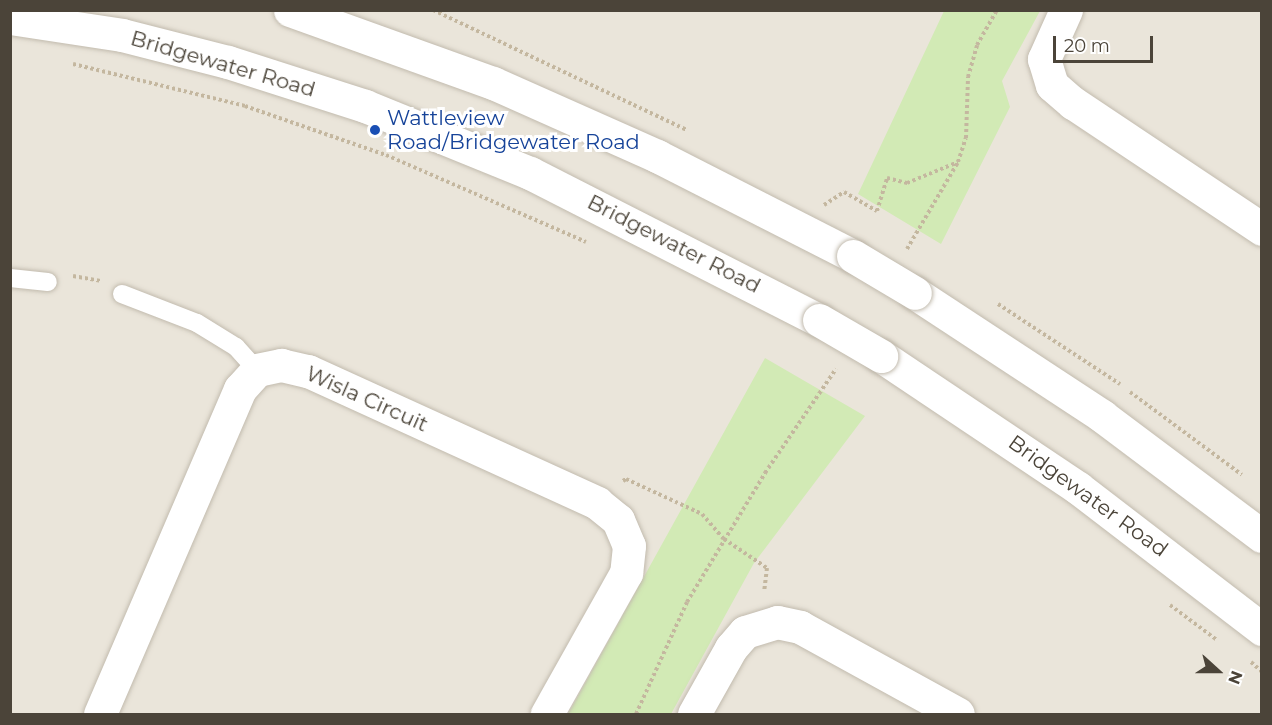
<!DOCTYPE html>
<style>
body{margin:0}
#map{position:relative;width:1272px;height:725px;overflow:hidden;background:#f6f3ec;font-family:Montserrat,sans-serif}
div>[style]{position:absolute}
.residential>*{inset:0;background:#eae5da;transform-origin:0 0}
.green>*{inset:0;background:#d2eab5}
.path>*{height:4px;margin-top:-2px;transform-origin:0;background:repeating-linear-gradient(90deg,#c4b79f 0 3px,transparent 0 6px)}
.roads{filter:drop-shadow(0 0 2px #c2bbae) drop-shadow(0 0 2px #c2bbae)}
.service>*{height:18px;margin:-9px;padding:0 9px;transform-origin:9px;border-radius:9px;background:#fff}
.minor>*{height:33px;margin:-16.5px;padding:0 16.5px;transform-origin:16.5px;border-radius:16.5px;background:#fff}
.tertiary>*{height:33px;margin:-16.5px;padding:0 16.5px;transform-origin:16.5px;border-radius:16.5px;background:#fff}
.bridges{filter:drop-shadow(0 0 2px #c2bbae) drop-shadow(0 0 2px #c2bbae)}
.tertiary-bridge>*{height:33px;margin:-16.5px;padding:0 16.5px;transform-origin:16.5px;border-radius:16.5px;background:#fff}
.dots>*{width:16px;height:16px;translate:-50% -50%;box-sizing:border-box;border:3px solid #fff;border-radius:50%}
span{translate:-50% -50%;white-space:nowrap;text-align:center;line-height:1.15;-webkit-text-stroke:6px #fff;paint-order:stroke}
.street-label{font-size:21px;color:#4b4439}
.transit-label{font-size:21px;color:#164399}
.left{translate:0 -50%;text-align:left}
.frame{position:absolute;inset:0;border:12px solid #4b4439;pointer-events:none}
.north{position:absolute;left:1188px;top:641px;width:60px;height:60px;-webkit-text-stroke:4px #fff;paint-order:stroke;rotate:111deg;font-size:16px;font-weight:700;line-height:24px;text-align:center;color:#4b4439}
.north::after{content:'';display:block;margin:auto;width:21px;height:27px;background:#4b4439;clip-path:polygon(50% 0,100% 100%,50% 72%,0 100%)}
.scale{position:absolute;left:1053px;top:36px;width:100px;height:27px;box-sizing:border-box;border:3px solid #4b4439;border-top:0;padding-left:8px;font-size:18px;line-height:21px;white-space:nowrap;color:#4b4439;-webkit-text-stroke:4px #fff;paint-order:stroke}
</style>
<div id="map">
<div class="residential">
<div style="left:11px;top:11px;width:1250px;height:703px"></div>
</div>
<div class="green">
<div style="clip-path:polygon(944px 11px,1040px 11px,1002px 81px,1010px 107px,941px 244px,858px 194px)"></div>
<div style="clip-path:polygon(765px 358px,865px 416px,754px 563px,671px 714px,568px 714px)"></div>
</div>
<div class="path">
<div style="left:433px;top:10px;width:281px;rotate:25.3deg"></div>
<div style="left:73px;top:64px;width:177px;rotate:13.7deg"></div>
<div style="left:245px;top:106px;width:149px;rotate:19.2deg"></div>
<div style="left:386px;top:155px;width:218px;rotate:23.5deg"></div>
<div style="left:824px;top:205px;width:24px;rotate:-33deg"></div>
<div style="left:844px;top:192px;width:38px;rotate:30deg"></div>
<div style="left:877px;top:211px;width:34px;rotate:-73deg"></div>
<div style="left:887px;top:178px;width:21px;rotate:14deg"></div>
<div style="left:907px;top:183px;width:55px;rotate:-22.4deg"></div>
<div style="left:907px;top:249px;width:101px;rotate:-59.6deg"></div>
<div style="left:958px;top:162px;width:25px;rotate:-72deg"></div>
<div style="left:966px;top:138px;width:61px;rotate:-88.1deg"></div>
<div style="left:968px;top:77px;width:33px;rotate:-74deg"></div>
<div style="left:977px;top:45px;width:40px;rotate:-60.3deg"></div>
<div style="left:73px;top:276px;width:28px;rotate:10deg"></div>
<div style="left:998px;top:304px;width:146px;rotate:33.3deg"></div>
<div style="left:1130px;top:392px;width:139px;rotate:36.5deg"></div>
<div style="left:623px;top:481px;width:4px;rotate:-34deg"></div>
<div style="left:626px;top:479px;width:84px;rotate:24.7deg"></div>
<div style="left:702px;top:514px;width:33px;rotate:49deg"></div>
<div style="left:724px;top:539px;width:52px;rotate:34deg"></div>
<div style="left:767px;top:568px;width:23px;rotate:97deg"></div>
<div style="left:1170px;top:605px;width:59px;rotate:36.7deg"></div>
<div style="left:1251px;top:662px;width:15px;rotate:42deg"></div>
<div style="left:636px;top:714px;width:123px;rotate:-65.5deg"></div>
<div style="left:687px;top:602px;width:151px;rotate:-58.8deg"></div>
<div style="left:765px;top:473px;width:126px;rotate:-55.7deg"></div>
</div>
<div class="roads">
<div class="service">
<div style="left:10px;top:278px;width:38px;rotate:6deg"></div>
<div style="left:122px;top:294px;width:80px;rotate:21.1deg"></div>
<div style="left:197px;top:323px;width:46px;rotate:31.6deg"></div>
<div style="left:236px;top:347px;width:31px;rotate:48deg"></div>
</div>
<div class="minor">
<div style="left:1066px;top:10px;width:54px;rotate:114.2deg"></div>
<div style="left:1044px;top:59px;width:27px;rotate:73deg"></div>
<div style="left:1052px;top:85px;width:28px;rotate:41deg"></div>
<div style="left:1073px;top:103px;width:227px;rotate:33.7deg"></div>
<div style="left:100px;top:714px;width:354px;rotate:-66.7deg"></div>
<div style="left:240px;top:389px;width:25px;rotate:-48deg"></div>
<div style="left:257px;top:370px;width:25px;rotate:-12deg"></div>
<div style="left:281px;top:365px;width:28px;rotate:13deg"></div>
<div style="left:308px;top:371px;width:318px;rotate:24.5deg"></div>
<div style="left:597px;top:503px;width:27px;rotate:39deg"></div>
<div style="left:618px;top:520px;width:28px;rotate:67deg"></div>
<div style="left:629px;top:546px;width:27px;rotate:96deg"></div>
<div style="left:626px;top:573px;width:162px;rotate:119.3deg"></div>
<div style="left:694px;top:714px;width:76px;rotate:-60.7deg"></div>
<div style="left:731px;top:648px;width:21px;rotate:-49deg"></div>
<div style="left:745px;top:632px;width:34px;rotate:-17deg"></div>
<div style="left:777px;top:622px;width:24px;rotate:12deg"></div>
<div style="left:800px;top:627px;width:180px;rotate:28.8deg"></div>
</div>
<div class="tertiary">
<div style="left:290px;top:10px;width:216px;rotate:19.8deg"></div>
<div style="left:493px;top:83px;width:180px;rotate:24deg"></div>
<div style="left:657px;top:156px;width:220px;rotate:27deg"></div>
<div style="left:10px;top:18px;width:113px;rotate:8.6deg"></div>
<div style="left:122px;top:35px;width:109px;rotate:14.3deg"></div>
<div style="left:228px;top:62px;width:144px;rotate:17.8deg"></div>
<div style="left:365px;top:106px;width:178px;rotate:22.1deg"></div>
<div style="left:530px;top:173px;width:324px;rotate:27deg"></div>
<div style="left:915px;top:293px;width:224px;rotate:33.3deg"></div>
<div style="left:1102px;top:416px;width:200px;rotate:36.9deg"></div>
<div style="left:881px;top:356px;width:237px;rotate:33.8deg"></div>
<div style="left:1078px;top:488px;width:232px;rotate:37.5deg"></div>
</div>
</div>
<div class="bridges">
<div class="tertiary-bridge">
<div style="left:853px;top:256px;width:72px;rotate:30.8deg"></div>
<div style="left:819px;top:320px;width:72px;rotate:30.1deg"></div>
</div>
</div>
<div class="dots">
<div style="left:375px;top:130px;background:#1a4fb4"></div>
</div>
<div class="street-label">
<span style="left:223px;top:64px;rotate:16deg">Bridgewater Road</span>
<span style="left:674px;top:244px;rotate:27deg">Bridgewater Road</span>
<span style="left:367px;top:399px;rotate:24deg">Wisla Circuit</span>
<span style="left:1088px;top:496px;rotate:36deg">Bridgewater Road</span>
</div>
<div class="transit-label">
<span class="left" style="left:387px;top:130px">Wattleview<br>Road/Bridgewater Road</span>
</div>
<div class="frame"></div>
<div class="north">N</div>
<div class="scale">20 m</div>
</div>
